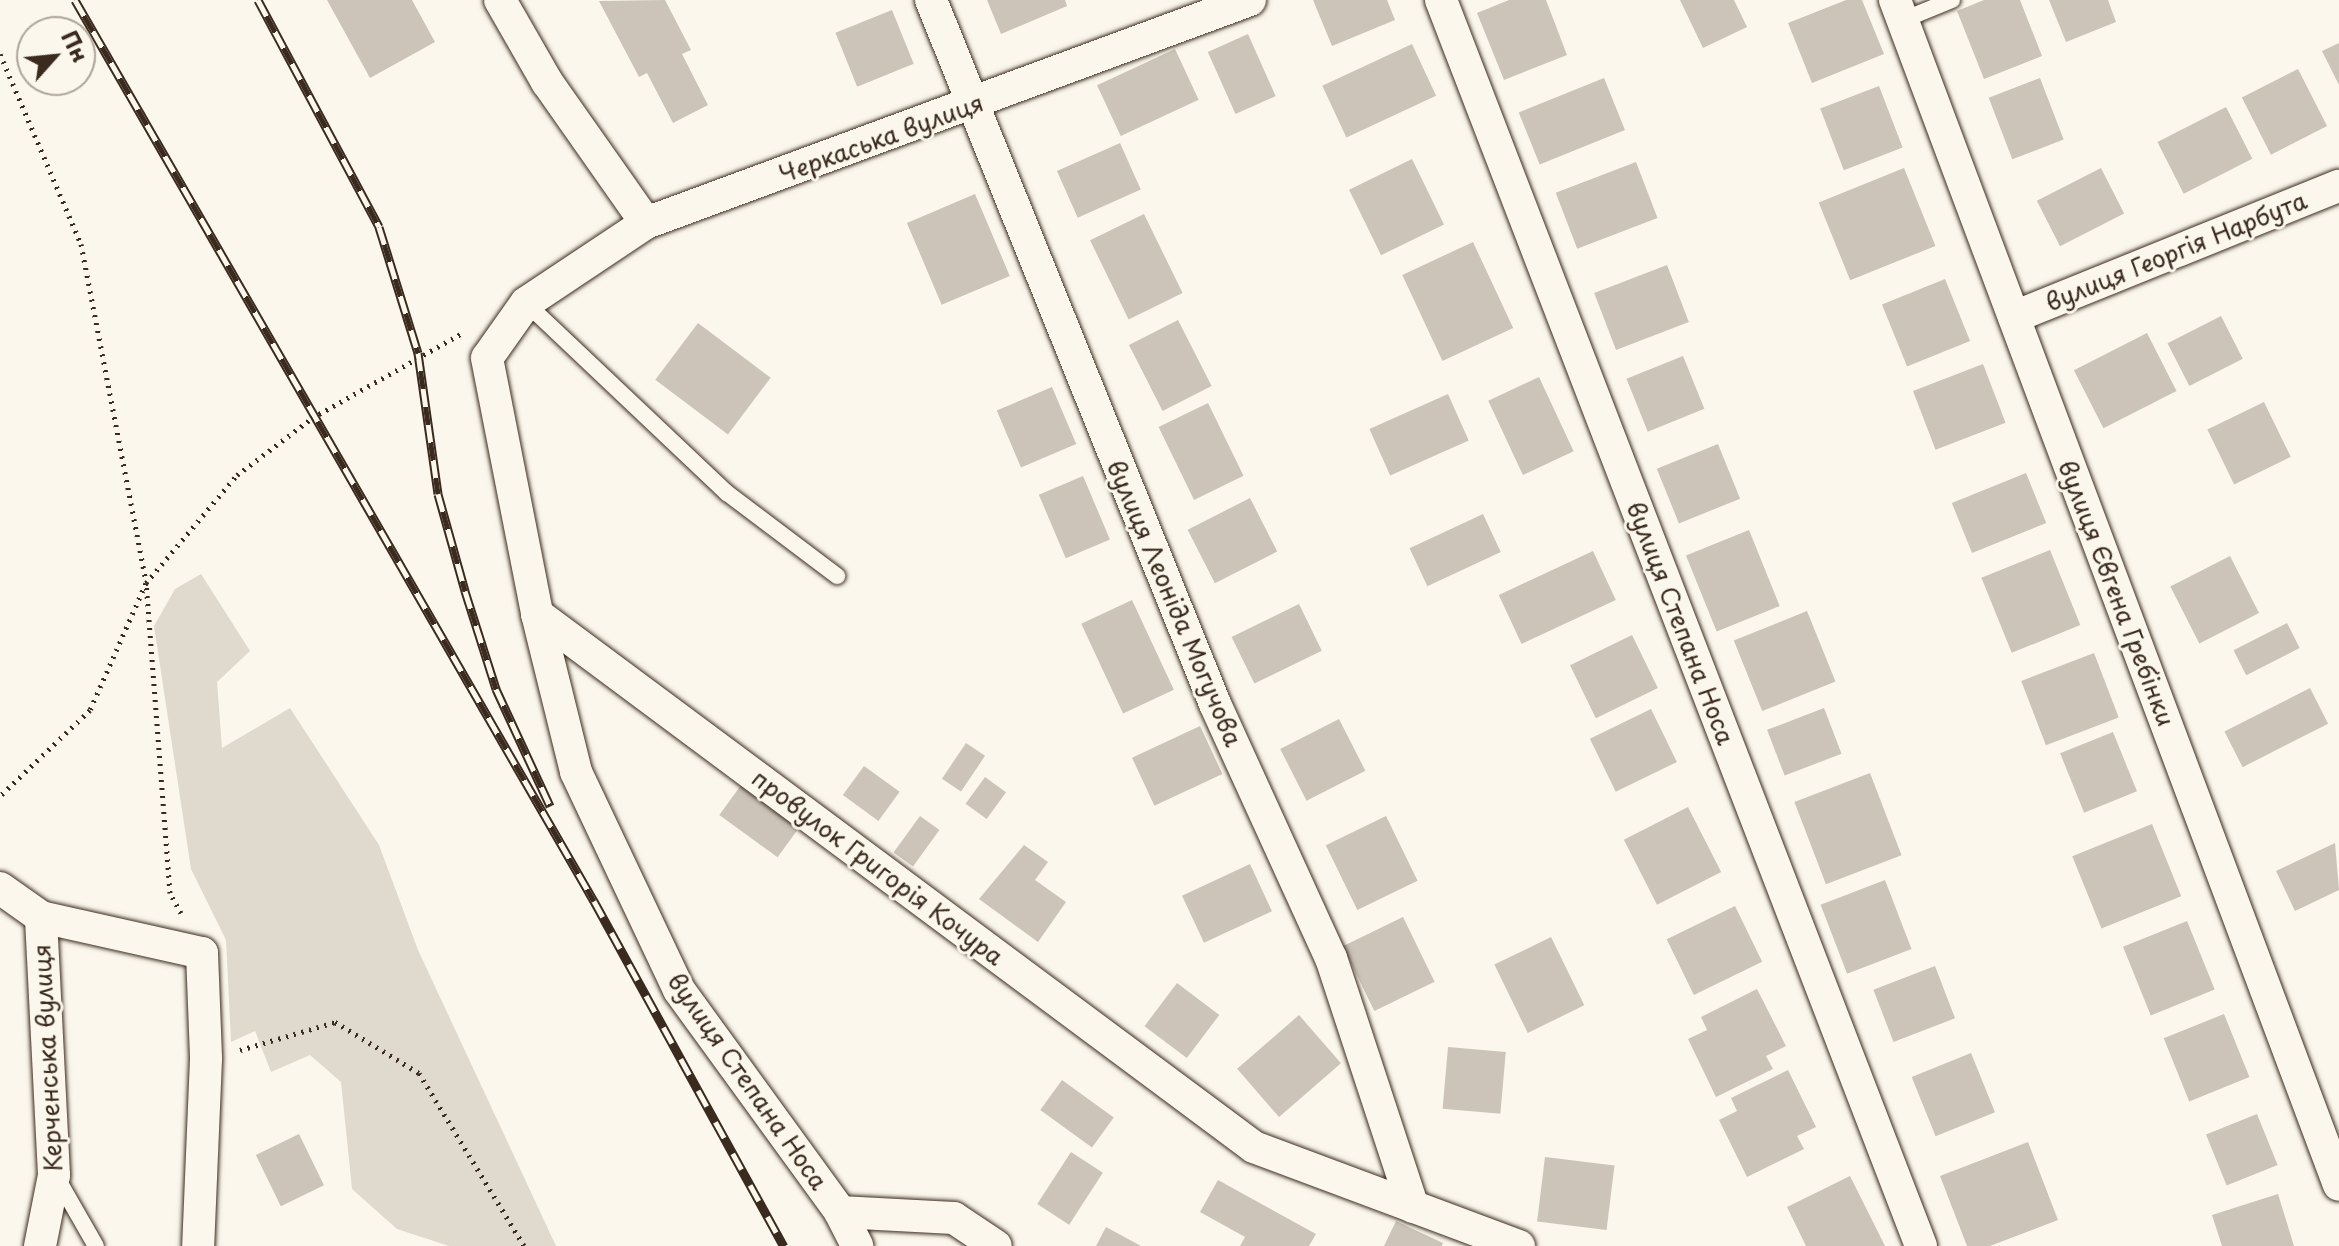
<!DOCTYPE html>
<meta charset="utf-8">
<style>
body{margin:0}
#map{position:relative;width:2339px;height:1246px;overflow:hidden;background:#fbf7ec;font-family:"Playpen Sans",sans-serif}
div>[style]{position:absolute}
.green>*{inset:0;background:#dfd9ce}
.building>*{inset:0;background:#ccc4b9;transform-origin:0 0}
.path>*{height:5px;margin-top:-2.5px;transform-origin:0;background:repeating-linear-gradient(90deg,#3b2a1e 0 2px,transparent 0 8px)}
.roads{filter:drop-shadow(0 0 2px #3b2a1e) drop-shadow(0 0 2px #3b2a1e)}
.service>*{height:16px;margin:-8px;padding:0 8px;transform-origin:8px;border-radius:8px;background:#fbf7ec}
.minor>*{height:32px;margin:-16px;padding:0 16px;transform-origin:16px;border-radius:16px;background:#fbf7ec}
.rail>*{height:9px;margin-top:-4.5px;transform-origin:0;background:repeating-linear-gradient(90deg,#fbf7ec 0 18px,#3b2a1e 0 36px);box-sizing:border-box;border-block:2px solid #3b2a1e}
span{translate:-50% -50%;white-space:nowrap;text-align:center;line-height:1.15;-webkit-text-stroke:6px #fbf7ec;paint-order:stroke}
.street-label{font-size:24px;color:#3b2a1e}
.north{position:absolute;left:16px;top:16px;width:80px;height:80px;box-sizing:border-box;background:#fbf7ec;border:2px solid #aea59a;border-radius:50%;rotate:63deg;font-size:22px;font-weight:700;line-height:32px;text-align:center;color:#3b2a1e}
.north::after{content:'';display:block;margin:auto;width:28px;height:36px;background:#3b2a1e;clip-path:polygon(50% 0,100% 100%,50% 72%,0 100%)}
</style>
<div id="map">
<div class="green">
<div style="clip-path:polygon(201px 574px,250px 651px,217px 682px,222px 748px,290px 708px,379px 845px,418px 950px,556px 1246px,449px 1246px,397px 1229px,352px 1189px,341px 1082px,310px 1055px,271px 1072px,255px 1031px,231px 1042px,226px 940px,191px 869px,154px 626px,175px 589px)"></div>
</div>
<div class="building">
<div style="clip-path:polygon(327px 0,412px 0,435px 42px,370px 78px)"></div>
<div style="clip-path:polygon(665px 0,691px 50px,682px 54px,708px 105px,673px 123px,647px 73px,639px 77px,599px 1px)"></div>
<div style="clip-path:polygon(987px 0,1065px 0,1067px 6px,1001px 34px)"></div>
<div style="clip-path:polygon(1313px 0,1387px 0,1395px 20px,1332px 46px)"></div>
<div style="clip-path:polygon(1509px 0,1546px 0,1567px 55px,1504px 80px,1477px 13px)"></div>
<div style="clip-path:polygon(1680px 0,1734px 0,1747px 27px,1703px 48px)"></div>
<div style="clip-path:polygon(1846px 0,1862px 0,1884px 54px,1812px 83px,1788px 23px)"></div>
<div style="clip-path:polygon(1984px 0,2020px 0,2042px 56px,1984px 79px,1957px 11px)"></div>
<div style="clip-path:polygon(2049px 0,2108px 0,2116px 22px,2066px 42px)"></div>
<div style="left:892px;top:10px;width:58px;height:61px;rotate:68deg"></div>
<div style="left:1248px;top:34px;width:68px;height:44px;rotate:66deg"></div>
<div style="clip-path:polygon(2339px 43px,2339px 85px,2322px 51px)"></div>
<div style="left:1412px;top:44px;width:57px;height:99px;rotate:65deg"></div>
<div style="left:1175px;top:49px;width:56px;height:86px;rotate:65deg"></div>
<div style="left:2298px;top:69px;width:64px;height:63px;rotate:63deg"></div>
<div style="left:1604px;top:78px;width:56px;height:92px;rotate:68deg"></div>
<div style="left:2040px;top:78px;width:66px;height:55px;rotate:69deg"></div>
<div style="left:1879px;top:86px;width:66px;height:63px;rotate:69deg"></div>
<div style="left:2226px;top:107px;width:58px;height:77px;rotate:63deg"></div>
<div style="left:1120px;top:143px;width:51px;height:69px;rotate:66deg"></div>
<div style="left:1412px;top:159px;width:73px;height:70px;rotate:64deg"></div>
<div style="left:1636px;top:162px;width:60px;height:86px;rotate:69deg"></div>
<div style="left:1904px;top:168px;width:84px;height:92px;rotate:68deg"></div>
<div style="left:2101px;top:168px;width:51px;height:72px;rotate:63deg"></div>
<div style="left:975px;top:194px;width:89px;height:74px;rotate:67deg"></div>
<div style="left:1144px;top:214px;width:88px;height:60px;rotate:64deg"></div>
<div style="left:1473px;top:242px;width:95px;height:78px;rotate:65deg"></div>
<div style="left:1667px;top:265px;width:61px;height:78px;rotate:69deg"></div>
<div style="left:1945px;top:279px;width:67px;height:68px;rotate:68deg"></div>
<div style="left:2221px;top:316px;width:48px;height:60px;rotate:63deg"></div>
<div style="left:1178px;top:320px;width:74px;height:55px;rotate:63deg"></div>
<div style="left:698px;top:323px;width:91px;height:71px;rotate:37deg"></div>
<div style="left:2147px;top:333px;width:65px;height:82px;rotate:63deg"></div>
<div style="left:1683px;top:356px;width:57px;height:61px;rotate:68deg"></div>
<div style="left:1983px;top:364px;width:63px;height:75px;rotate:69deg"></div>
<div style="left:1539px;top:377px;width:82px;height:56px;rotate:65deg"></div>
<div style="left:1052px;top:387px;width:62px;height:60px;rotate:67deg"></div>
<div style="left:1448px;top:394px;width:51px;height:86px;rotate:66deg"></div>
<div style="left:2264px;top:402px;width:61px;height:63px;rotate:64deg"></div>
<div style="left:1208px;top:403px;width:81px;height:55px;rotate:64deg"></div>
<div style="left:1718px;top:444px;width:59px;height:66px;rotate:68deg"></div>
<div style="left:2026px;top:473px;width:54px;height:80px;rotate:68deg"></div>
<div style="left:1083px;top:476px;width:69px;height:48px;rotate:67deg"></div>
<div style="left:1250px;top:498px;width:60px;height:70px;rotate:63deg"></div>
<div style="left:1483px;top:514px;width:42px;height:81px;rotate:65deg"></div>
<div style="left:1749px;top:530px;width:82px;height:68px;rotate:68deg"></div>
<div style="left:2050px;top:550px;width:81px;height:74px;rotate:68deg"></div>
<div style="left:1593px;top:551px;width:54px;height:104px;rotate:65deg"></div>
<div style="left:2230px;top:556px;width:64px;height:67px;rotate:63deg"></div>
<div style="left:1132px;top:600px;width:99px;height:56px;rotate:65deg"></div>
<div style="left:1299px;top:604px;width:52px;height:75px;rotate:64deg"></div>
<div style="left:1807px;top:611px;width:76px;height:79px;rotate:68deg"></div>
<div style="left:2287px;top:623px;width:28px;height:60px;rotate:63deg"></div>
<div style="left:1632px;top:635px;width:59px;height:69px;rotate:64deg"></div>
<div style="left:2094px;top:653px;width:69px;height:78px;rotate:69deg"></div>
<div style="left:2310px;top:688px;width:40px;height:96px;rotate:63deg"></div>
<div style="left:1824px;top:708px;width:49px;height:61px;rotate:69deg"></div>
<div style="left:1651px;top:709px;width:59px;height:68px;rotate:64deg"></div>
<div style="left:1339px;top:719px;width:58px;height:66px;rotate:63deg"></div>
<div style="left:1200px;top:726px;width:53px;height:75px;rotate:65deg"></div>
<div style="left:2113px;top:732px;width:64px;height:57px;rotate:68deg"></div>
<div style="left:966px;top:743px;width:23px;height:43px;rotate:34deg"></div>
<div style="left:864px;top:766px;width:44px;height:36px;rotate:36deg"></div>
<div style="left:1870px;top:773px;width:88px;height:81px;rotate:69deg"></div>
<div style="left:985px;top:777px;width:26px;height:33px;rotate:36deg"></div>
<div style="left:744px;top:781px;width:72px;height:42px;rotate:36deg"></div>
<div style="left:1688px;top:807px;width:73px;height:72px;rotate:63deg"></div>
<div style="left:920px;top:816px;width:24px;height:45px;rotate:36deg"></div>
<div style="left:1386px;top:816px;width:72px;height:67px;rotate:64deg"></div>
<div style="left:2152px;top:824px;width:78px;height:86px;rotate:68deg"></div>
<div style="clip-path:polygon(2335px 843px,2339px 890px,2295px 911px,2276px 871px)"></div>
<div style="clip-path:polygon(1024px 845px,1048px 862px,1035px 880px,1066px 902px,1038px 942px,979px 899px)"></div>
<div style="left:1250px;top:864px;width:52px;height:75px;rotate:65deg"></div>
<div style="left:1885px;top:880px;width:74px;height:69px;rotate:69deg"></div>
<div style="left:1735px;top:906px;width:62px;height:76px;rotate:64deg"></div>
<div style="left:1403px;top:917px;width:72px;height:67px;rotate:64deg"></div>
<div style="left:2187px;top:921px;width:74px;height:69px;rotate:68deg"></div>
<div style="left:1551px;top:937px;width:76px;height:63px;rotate:64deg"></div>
<div style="left:1935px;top:966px;width:56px;height:66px;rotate:69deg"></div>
<div style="left:1177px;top:983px;width:53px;height:54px;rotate:37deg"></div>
<div style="clip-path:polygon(1757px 989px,1786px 1046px,1766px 1056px,1773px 1069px,1716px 1097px,1688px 1039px,1707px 1030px,1701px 1017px)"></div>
<div style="left:2224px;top:1014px;width:68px;height:65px;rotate:68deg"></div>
<div style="left:1299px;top:1015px;width:64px;height:82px;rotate:49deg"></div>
<div style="left:1448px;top:1047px;width:58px;height:62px;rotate:5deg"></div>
<div style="left:1971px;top:1053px;width:64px;height:64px;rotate:68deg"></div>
<div style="clip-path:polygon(1788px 1070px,1816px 1127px,1797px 1136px,1804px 1149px,1747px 1177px,1719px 1120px,1737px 1111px,1731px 1098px)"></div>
<div style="left:1062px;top:1080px;width:64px;height:37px;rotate:36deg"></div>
<div style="left:2257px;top:1114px;width:55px;height:55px;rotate:68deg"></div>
<div style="left:299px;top:1134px;width:57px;height:48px;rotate:64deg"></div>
<div style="clip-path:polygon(2028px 1142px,2058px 1220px,1990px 1246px,1967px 1246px,1940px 1176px)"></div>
<div style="left:1071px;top:1152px;width:38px;height:62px;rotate:33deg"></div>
<div style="left:1545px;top:1157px;width:70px;height:65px;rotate:7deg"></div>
<div style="clip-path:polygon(1850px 1176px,1885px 1246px,1806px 1246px,1787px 1207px)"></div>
<div style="clip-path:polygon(1218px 1180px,1316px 1234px,1309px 1246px,1240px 1246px,1245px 1237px,1200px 1212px)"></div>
<div style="clip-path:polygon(2278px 1194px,2294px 1246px,2222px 1246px,2212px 1215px)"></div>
<div style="clip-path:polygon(1396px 1221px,1443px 1243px,1442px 1246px,1384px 1246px)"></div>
<div style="clip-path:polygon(1106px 1227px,1141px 1246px,1096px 1246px)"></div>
</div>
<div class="path">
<div style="left:0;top:54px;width:207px;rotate:66.9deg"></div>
<div style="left:81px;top:244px;width:345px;rotate:79.1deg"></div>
<div style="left:146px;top:583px;width:139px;rotate:113.8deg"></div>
<div style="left:90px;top:710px;width:124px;rotate:136.3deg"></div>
<div style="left:181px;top:913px;width:23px;rotate:-119deg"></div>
<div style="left:170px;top:893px;width:311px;rotate:-94.4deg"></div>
<div style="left:146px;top:583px;width:141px;rotate:-49.9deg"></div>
<div style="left:237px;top:475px;width:94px;rotate:-37.2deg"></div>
<div style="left:312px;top:418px;width:172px;rotate:-29.5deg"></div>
<div style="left:240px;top:1050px;width:99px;rotate:-16.4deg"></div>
<div style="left:335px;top:1022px;width:98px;rotate:31.3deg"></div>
<div style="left:419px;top:1073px;width:202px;rotate:58.7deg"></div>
</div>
<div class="roads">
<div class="service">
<div style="left:1903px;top:20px;width:53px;rotate:-22.2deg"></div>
<div style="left:526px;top:303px;width:277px;rotate:43.4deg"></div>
<div style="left:727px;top:493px;width:138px;rotate:37deg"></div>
<div style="left:57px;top:1178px;width:78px;rotate:60.2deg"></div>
</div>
<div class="minor">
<div style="left:500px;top:0;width:95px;rotate:60.2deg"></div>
<div style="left:547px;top:82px;width:172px;rotate:54.9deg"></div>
<div style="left:931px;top:0;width:759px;rotate:68.03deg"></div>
<div style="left:1215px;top:704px;width:279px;rotate:65.5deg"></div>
<div style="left:1331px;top:958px;width:262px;rotate:71.8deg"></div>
<div style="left:1250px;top:0;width:644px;rotate:159.74deg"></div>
<div style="left:646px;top:223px;width:144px;rotate:146.3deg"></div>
<div style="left:526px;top:303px;width:67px;rotate:125.3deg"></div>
<div style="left:487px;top:358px;width:261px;rotate:78.9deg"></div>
<div style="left:537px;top:614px;width:893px;rotate:36.63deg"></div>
<div style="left:1254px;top:1147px;width:283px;rotate:20.5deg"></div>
<div style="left:1441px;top:0;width:1335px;rotate:68.93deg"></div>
<div style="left:1895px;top:0;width:1265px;rotate:69.46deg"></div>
<div style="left:2014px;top:317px;width:350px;rotate:-22deg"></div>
<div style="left:537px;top:614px;width:163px;rotate:76.1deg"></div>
<div style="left:576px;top:772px;width:241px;rotate:64.7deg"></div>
<div style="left:679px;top:990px;width:274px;rotate:54deg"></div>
<div style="left:840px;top:1212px;width:114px;rotate:3deg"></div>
<div style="left:954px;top:1218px;width:50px;rotate:33.7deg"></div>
<div style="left:0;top:888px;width:50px;rotate:35.3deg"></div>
<div style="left:41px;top:917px;width:165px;rotate:12.6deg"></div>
<div style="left:202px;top:953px;width:106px;rotate:87.8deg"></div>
<div style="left:206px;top:1059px;width:187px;rotate:92.4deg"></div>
<div style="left:840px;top:1212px;width:38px;rotate:63deg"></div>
<div style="left:40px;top:1246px;width:72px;rotate:-78.8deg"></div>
<div style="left:54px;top:1175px;width:258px;rotate:-92.9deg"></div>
</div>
</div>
<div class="rail">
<div style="left:75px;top:0;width:1040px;rotate:60.06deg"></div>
<div style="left:594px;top:901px;width:394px;rotate:61.2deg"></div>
<div style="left:258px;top:0;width:257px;rotate:61.9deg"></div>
<div style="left:379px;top:227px;width:132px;rotate:72.8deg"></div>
<div style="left:418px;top:353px;width:142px;rotate:81.9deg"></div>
<div style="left:438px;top:494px;width:101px;rotate:74.4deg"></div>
<div style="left:465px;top:591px;width:103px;rotate:72.4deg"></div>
<div style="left:496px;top:689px;width:129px;rotate:65.2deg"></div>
</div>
<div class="street-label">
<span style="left:881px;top:138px;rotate:-20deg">Черкаська вулиця</span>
<span style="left:2176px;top:251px;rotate:-22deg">вулиця Георгія Нарбута</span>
<span style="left:2117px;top:593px;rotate:69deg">вулиця Євгена Гребінки</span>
<span style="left:1175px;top:603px;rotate:67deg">вулиця Леоніда Могучова</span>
<span style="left:1681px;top:623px;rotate:69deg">вулиця Степана Носа</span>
<span style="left:878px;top:867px;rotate:37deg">провулок Григорія Кочура</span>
<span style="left:47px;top:1058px;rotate:-93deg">Керченська вулиця</span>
<span style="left:748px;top:1081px;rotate:55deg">вулиця Степана Носа</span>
</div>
<div class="north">Пн</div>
</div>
